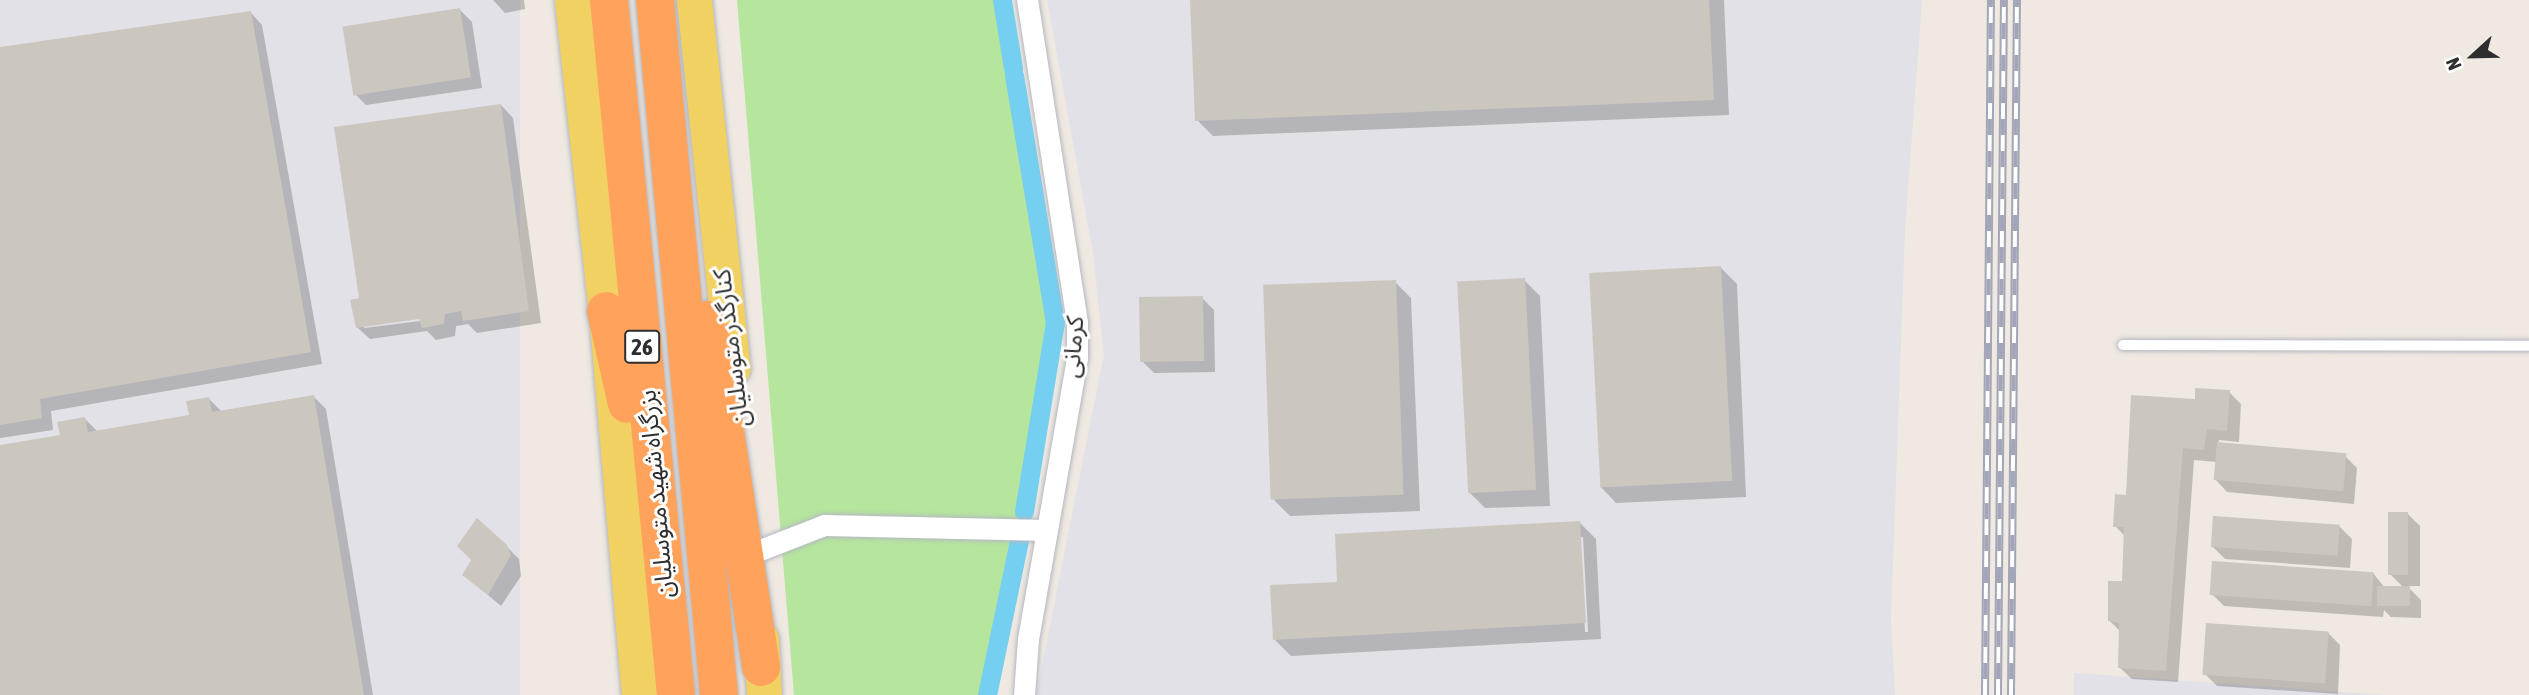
<!DOCTYPE html>
<meta charset="utf-8">
<style>
body{margin:0}
#map{position:relative;width:2529px;height:695px;overflow:hidden;background:#efe9e1;font-family:"Asap Condensed","Noto Sans Arabic",sans-serif}
div>[style]{position:absolute}
.industrial>*{inset:0;background:#e3e1e8;transform-origin:0 0}
.green>*{inset:0;background:#b6e59e}
.shadow>*{inset:0;background:#0003}
.canal>*{height:19px;margin:-9.5px;padding:0 9.5px;transform-origin:9.5px;border-radius:9.5px;background:#75cff0}
.building>*{inset:0;background:#cbc7bf;transform-origin:0 0}
.roads{filter:drop-shadow(0 0 2px #b4b7c1) drop-shadow(0 0 2px #b4b7c1)}
.lane>*{height:10px;margin:-5px;padding:0 5px;transform-origin:5px;border-radius:5px;background:#fff}
.street>*{height:21px;margin:-10.5px;padding:0 10.5px;transform-origin:10.5px;border-radius:10.5px;background:#fff}
.primary>*{height:35px;margin:-17.5px;padding:0 17.5px;transform-origin:17.5px;border-radius:17.5px;background:#f2d163}
.highway>*{height:38px;margin:-19px;padding:0 19px;transform-origin:19px;border-radius:19px;background:#ffa35c}
.rail>*{height:8px;margin-top:-4px;transform-origin:0;background:repeating-linear-gradient(90deg,#fff 0 16px,#a3a6b8 0 32px);box-sizing:border-box;border-block:2px solid #a3a6b8}
span{translate:-50% -50%;white-space:nowrap;text-align:center;line-height:1.15;-webkit-text-stroke:6px #fff;paint-order:stroke}
.shield-label span{padding:2px 5px;background:#fff;border:2px solid;border-radius:5px;-webkit-text-stroke-width:0}
.shield-label{font-size:23px;color:#2e2e2e;font-weight:700}
.street-label{font-size:24px;color:#2e2e2e}
.north{position:absolute;left:2438px;top:21px;width:70px;height:70px;-webkit-text-stroke:5px #fff;paint-order:stroke;rotate:248deg;font-size:19px;font-weight:700;line-height:28px;text-align:center;color:#2e2e2e}
.north::after{content:'';display:block;margin:auto;width:24px;height:32px;background:#2e2e2e;clip-path:polygon(50% 0,100% 100%,50% 72%,0 100%)}
</style>
<div id="map">
<div class="industrial">
<div style="left:0;top:0;width:520px;height:695px"></div>
<div style="clip-path:polygon(1047px 0,1922px 0,1905px 230px,1891px 620px,1895px 695px,1036px 695px,1104px 355px,1093px 253px)"></div>
<div style="clip-path:polygon(2074px 673px,2386px 695px,2074px 695px)"></div>
</div>
<div class="green">
<div style="clip-path:polygon(737px 0,994px 0,1051px 325px,994px 695px,794px 695px)"></div>
</div>
<div class="shadow">
<div style="clip-path:polygon(524px 0,525px 9px,505px 13px,493px 0)"></div>
<div style="clip-path:polygon(1192px 0,1724px 0,1729px 115px,1213px 136px,1197px 120px)"></div>
<div style="clip-path:polygon(460px 10px,472px 22px,482px 88px,366px 105px,354px 93px)"></div>
<div style="clip-path:polygon(250px 12px,262px 25px,322px 364px,51px 411px,53px 430px,0 438px,0 49px)"></div>
<div style="clip-path:polygon(evenodd,501px 105px,513px 118px,541px 323px,477px 333px,468px 324px,456px 326px,455px 336px,436px 340px,427px 331px,370px 339px,357px 327px,361px 299px,501px 105px,428px 316px,428px 320px,364px 328px,364px 325px,428px 316px)"></div>
<div style="clip-path:polygon(1721px 268px,1737px 284px,1746px 497px,1616px 503px,1600px 486px)"></div>
<div style="clip-path:polygon(1524px 280px,1540px 296px,1550px 506px,1485px 508px,1469px 492px)"></div>
<div style="clip-path:polygon(1395px 282px,1411px 298px,1420px 511px,1290px 516px,1274px 500px)"></div>
<div style="clip-path:polygon(1202px 298px,1214px 310px,1215px 372px,1154px 373px,1142px 361px)"></div>
<div style="clip-path:polygon(2229px 392px,2241px 404px,2239px 442px,2219px 440px,2218px 444px,2345px 456px,2357px 468px,2354px 504px,2227px 492px,2215px 479px,2217px 462px,2194px 460px,2178px 682px,2132px 679px,2119px 667px,2120px 631px,2109px 620px,2124px 583px,2125px 536px,2115px 526px,2128px 497px,2196px 401px)"></div>
<div style="clip-path:polygon(314px 397px,326px 409px,373px 695px,0 695px,0 447px,62px 436px,85px 419px,98px 432px,191px 417px,209px 399px,221px 411px)"></div>
<div style="clip-path:polygon(2408px 514px,2420px 526px,2420px 586px,2407px 586px,2421px 600px,2421px 618px,2391px 617px,2384px 610px,2383px 617px,2224px 606px,2212px 594px,2373px 573px,2385px 588px,2404px 588px,2390px 574px)"></div>
<div style="clip-path:polygon(evenodd,1580px 523px,1596px 539px,1601px 639px,1291px 656px,1275px 640px,1339px 583px,1580px 523px,1580px 537px,1583px 537px,1588px 632px,1585px 632px,1580px 537px)"></div>
<div style="clip-path:polygon(2340px 527px,2352px 539px,2350px 568px,2225px 559px,2213px 547px)"></div>
<div style="clip-path:polygon(506px 546px,519px 559px,521px 576px,501px 606px,464px 575px)"></div>
<div style="clip-path:polygon(2328px 633px,2340px 645px,2338px 694px,2217px 686px,2205px 674px)"></div>
</div>
<div class="canal">
<div style="left:1002px;top:0;width:69px;rotate:80.8deg"></div>
<div style="left:1014px;top:75px;width:250px;rotate:80.6deg"></div>
<div style="left:1055px;top:322px;width:192px;rotate:99.3deg"></div>
<div style="left:987px;top:695px;width:157px;rotate:-78.3deg"></div>
</div>
<div class="building">
<div style="clip-path:polygon(1190px 0,1709px 0,1714px 100px,1195px 121px)"></div>
<div style="left:460px;top:8px;width:70px;height:119px;rotate:81deg"></div>
<div style="clip-path:polygon(251px 11px,311px 352px,40px 399px,42px 418px,0 425px,0 47px)"></div>
<div style="clip-path:polygon(501px 104px,529px 311px,463px 321px,461px 311px,445px 314px,444px 324px,422px 328px,419px 319px,356px 328px,350px 300px,359px 298px,334px 127px)"></div>
<div style="left:1721px;top:266px;width:215px;height:132px;rotate:87deg"></div>
<div style="left:1525px;top:278px;width:212px;height:68px;rotate:87deg"></div>
<div style="left:1396px;top:280px;width:215px;height:133px;rotate:88deg"></div>
<div style="left:1203px;top:296px;width:65px;height:64px;rotate:89deg"></div>
<div style="clip-path:polygon(2195px 388px,2230px 390px,2227px 431px,2207px 429px,2204px 450px,2183px 448px,2166px 671px,2118px 668px,2119px 623px,2108px 621px,2108px 581px,2122px 581px,2124px 527px,2113px 527px,2115px 494px,2126px 495px,2131px 395px,2195px 399px)"></div>
<div style="clip-path:polygon(314px 395px,364px 695px,0 695px,0 445px,60px 435px,57px 422px,85px 417px,88px 432px,189px 415px,186px 401px,209px 397px,212px 412px)"></div>
<div style="left:2217px;top:442px;width:130px;height:38px;rotate:5deg"></div>
<div style="left:2388px;top:512px;width:20px;height:63px"></div>
<div style="left:2213px;top:516px;width:127px;height:31px;rotate:4deg"></div>
<div style="clip-path:polygon(477px 518px,507px 545px,511px 555px,488px 595px,462px 575px,471px 560px,457px 546px)"></div>
<div style="clip-path:polygon(1580px 521px,1586px 623px,1273px 640px,1270px 585px,1337px 582px,1335px 534px)"></div>
<div style="left:2212px;top:561px;width:162px;height:34px;rotate:4deg"></div>
<div style="left:2377px;top:586px;width:33px;height:20px"></div>
<div style="left:2206px;top:623px;width:123px;height:52px;rotate:4deg"></div>
</div>
<div class="roads">
<div class="lane">
<div style="left:2123px;top:345px;width:406px;rotate:0.1deg"></div>
</div>
<div class="street">
<div style="left:760px;top:550px;width:69px;rotate:-21.3deg"></div>
<div style="left:824px;top:525px;width:223px;rotate:1.3deg"></div>
<div style="left:1024px;top:695px;width:56px;rotate:-85.9deg"></div>
<div style="left:1028px;top:639px;width:286px;rotate:-80.1deg"></div>
<div style="left:1077px;top:357px;width:35px;rotate:-90deg"></div>
<div style="left:1077px;top:322px;width:326px;rotate:-98.8deg"></div>
</div>
<div class="primary">
<div style="left:572px;top:0;width:313px;rotate:83.8deg"></div>
<div style="left:606px;top:311px;width:385px;rotate:85.1deg"></div>
<div style="left:694px;top:0;width:370px;rotate:84deg"></div>
<div style="left:761px;top:639px;width:56px;rotate:86.9deg"></div>
</div>
<div class="highway">
<div style="left:609px;top:0;width:698px;rotate:84.49deg"></div>
<div style="left:655px;top:0;width:698px;rotate:84.74deg"></div>
<div style="left:606px;top:311px;width:95px;rotate:77.3deg"></div>
<div style="left:708px;top:320px;width:351px;rotate:81.3deg"></div>
</div>
</div>
<div class="rail">
<div style="left:1985px;top:695px;width:695px;rotate:-89.51deg"></div>
<div style="left:1998px;top:695px;width:695px;rotate:-89.51deg"></div>
<div style="left:2011px;top:695px;width:695px;rotate:-89.51deg"></div>
</div>
<div class="shield-label">
<span style="left:642px;top:347px">26</span>
</div>
<div class="street-label">
<span style="left:1073px;top:347px;rotate:-86deg">کرمانی</span>
<span style="left:731px;top:348px;rotate:-97deg">کنارگذر متوسلیان</span>
<span style="left:656px;top:494px;rotate:-95deg">بزرگراه شهید متوسلیان</span>
</div>
<div class="north">N</div>
</div>
